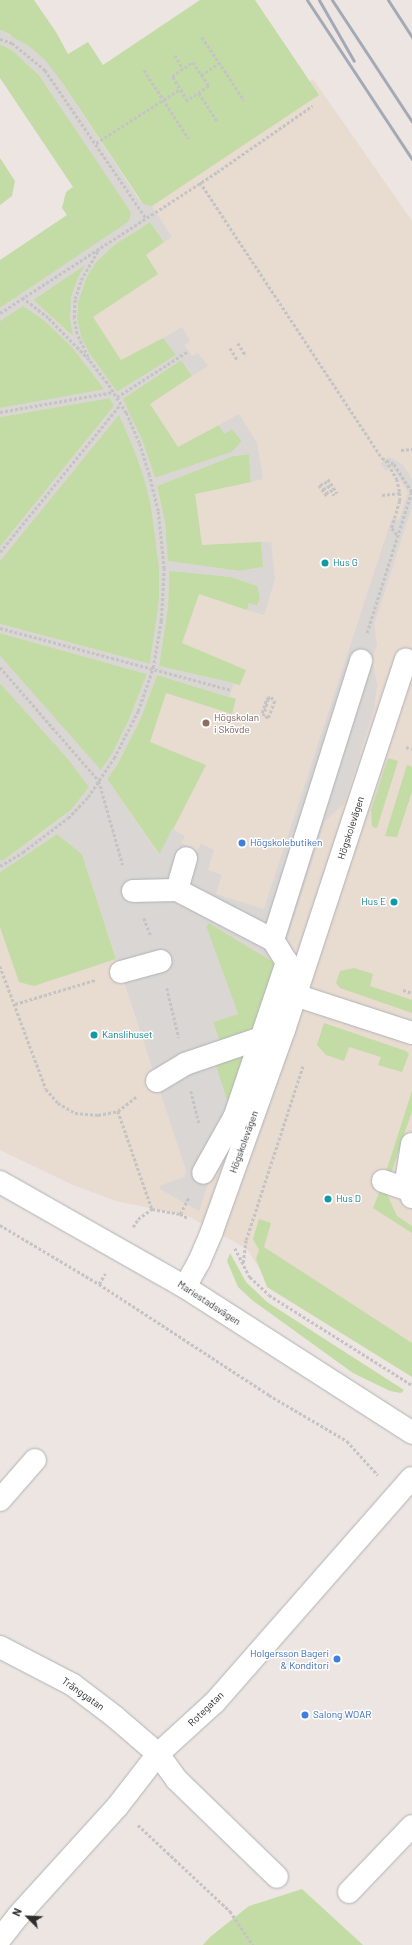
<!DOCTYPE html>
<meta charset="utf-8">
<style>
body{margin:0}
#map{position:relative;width:412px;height:1945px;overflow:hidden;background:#ede5e1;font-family:Barlow,sans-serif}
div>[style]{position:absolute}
.education>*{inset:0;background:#e8dbd0}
.green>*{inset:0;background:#c3dca5}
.plaza>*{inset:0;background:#d9d6d4}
.path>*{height:2.5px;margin-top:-1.25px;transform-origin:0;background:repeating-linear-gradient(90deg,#c4c4c4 0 3px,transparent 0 5px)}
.roads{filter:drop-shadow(0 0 1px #aeb2b7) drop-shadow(0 0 1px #aeb2b7)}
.minor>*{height:22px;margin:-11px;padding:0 11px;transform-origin:11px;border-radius:11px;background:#fff}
.rail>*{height:3px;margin:-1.5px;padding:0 1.5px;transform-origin:1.5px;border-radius:1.5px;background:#a4aab5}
.dots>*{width:11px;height:11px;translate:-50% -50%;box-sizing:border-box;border:2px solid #fff;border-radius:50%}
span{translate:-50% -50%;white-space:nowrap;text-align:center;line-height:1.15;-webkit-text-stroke:3px #fff;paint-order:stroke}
.culture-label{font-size:10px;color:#0d838f}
.left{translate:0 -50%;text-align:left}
.right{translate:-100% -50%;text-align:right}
.education-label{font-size:10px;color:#785e54}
.street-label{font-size:10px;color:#2d2d2d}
.shop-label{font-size:10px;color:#366cbe}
.north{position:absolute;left:8px;top:1897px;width:40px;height:40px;-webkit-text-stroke:3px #fff;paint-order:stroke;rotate:294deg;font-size:11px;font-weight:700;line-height:16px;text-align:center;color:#2d2d2d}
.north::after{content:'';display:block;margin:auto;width:14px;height:18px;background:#2d2d2d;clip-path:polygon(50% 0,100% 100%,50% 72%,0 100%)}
</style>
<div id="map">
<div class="education">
<div style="clip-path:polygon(313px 79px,412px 221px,412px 1374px,272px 1288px,247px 1249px,188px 1216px,116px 1201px,73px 1185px,0 1150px,0 295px)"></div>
</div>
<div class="green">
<div style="clip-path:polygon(0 0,34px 0,56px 32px,68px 54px,88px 42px,103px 65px,200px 0,255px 0,319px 95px,152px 206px,146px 206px,143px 204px,61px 81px,9px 34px,0 30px)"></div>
<div style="clip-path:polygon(0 44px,12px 50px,39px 75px,131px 211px,131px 215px,129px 222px,0 308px,0 260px,67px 215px,62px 208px,66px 192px,73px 187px,0 78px)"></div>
<div style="clip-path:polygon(0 158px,15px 181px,12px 196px,0 205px)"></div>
<div style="clip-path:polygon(150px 222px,164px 242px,146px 255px,158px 274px,93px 317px,121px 360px,163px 338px,177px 355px,117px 392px,89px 353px,81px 337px,77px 319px,78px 301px,87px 276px,96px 262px,114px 245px)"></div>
<div style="clip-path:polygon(86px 264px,77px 280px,70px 318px,74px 337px,33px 300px)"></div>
<div style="clip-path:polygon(23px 305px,45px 321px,73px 348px,105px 390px,0 408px,0 321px)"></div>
<div style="clip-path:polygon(181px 360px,192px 376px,150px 404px,178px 447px,219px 425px,224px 433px,232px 429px,242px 441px,232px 452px,155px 478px,142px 440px,122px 399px)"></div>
<div style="clip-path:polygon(110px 398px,114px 406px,0 547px,0 417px)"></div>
<div style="clip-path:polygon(118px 415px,120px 415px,132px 443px,146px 483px,151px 505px,159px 566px,159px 601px,150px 664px,0 624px,0 561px)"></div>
<div style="clip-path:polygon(249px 454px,251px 482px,195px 494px,202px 545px,261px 542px,264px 567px,239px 571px,167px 561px,165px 523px,157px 486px,233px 456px)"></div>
<div style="clip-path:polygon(169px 570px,231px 577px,258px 586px,260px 598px,257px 606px,249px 603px,247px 610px,199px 594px,182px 643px,246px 670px,240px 685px,159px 666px,168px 606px)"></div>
<div style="clip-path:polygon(0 633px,147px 674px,128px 722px,112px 754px,101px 771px,0 656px)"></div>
<div style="clip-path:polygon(157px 675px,236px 699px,232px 714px,166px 693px,150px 742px,206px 765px,160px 855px,107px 779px,117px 765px,140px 720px)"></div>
<div style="clip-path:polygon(0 683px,69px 760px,89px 787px,71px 810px,4px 860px,0 860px)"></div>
<div style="clip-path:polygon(388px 758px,398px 761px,377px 828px,375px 828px,372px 826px,371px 810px)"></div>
<div style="clip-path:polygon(407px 765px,412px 767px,412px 792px,397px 837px,385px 836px)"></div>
<div style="clip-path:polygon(57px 834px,82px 854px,116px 959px,34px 986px,19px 982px,0 927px,0 872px)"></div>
<div style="clip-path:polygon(209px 923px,280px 966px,259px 1030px,220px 1043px,213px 1022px,238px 1014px,206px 926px)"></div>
<div style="clip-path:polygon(354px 968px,373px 974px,370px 986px,412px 1000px,412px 1013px,340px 988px,336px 983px,340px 971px)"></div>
<div style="clip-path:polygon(324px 1023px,406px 1051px,409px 1054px,402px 1072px,378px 1065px,381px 1057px,349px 1047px,344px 1061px,326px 1055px,317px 1045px)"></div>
<div style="clip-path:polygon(252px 1050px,228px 1104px,215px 1063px)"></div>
<div style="clip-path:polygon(412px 1091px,412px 1111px,390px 1177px,385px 1175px)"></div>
<div style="clip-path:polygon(380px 1190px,386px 1192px,397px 1216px,412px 1226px,412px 1233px,373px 1208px)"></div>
<div style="clip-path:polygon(259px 1219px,271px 1223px,264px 1247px,412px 1343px,412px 1377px,267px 1287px,256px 1259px,259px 1250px,253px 1239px)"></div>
<div style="clip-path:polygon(230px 1253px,246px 1282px,267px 1302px,404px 1390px,401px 1393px,390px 1391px,353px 1373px,252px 1300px,238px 1287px,227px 1261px)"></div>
<div style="clip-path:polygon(302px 1889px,363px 1945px,203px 1945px,210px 1937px,249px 1906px)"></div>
</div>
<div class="plaza">
<div style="clip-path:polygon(evenodd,0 30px,29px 46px,45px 60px,61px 81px,142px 204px,152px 206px,172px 237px,164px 242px,150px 222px,114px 245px,96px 262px,87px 276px,78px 302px,77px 319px,81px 337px,89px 353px,117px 392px,176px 355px,163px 338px,182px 327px,190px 341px,184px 345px,192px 356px,198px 353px,208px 366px,192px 376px,181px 360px,123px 399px,142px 440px,155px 478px,232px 452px,242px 441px,232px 429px,224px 434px,219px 425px,239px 414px,257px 443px,263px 479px,251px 482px,249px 454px,233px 456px,157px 486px,165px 523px,168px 561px,239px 571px,263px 567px,261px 542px,271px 542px,275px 579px,264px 615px,247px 610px,249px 603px,257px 606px,260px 598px,257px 586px,231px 577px,169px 571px,168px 606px,159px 666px,234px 683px,229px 697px,157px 675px,140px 720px,117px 765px,107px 779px,159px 855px,172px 829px,185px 836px,181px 843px,197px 851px,201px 844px,214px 850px,208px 870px,222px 875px,216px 894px,264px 909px,392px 518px,399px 520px,408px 492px,392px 467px,386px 471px,380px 464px,389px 457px,397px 461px,403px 465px,412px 479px,412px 507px,374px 625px,377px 645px,374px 653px,373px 663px,377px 685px,374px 709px,344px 804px,325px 821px,286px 942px,292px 960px,226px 1159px,215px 1163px,199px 1211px,160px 1189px,160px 1186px,184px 1177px,186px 1170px,82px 854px,57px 834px,0 872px,0 860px,4px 860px,50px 827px,71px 810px,89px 787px,69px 760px,0 683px,0 656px,101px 770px,112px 754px,128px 722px,147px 674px,0 633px,0 624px,150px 664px,159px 601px,159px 566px,151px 505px,140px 464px,119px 415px,0 561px,0 547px,114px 406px,110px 398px,0 417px,0 408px,105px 389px,73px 348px,45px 321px,23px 306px,0 321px,0 308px,128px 222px,131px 215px,130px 211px,39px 75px,12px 50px,0 44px,0 30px,85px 265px,77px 280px,71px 297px,70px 318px,73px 337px,33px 300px,85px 265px,0 30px,209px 923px,280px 966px,259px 1030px,220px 1043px,213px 1022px,238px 1014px,206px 926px,209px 923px,0 30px,252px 1050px,228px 1103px,215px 1063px,252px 1050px)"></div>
</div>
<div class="path">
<div style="left:202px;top:37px;width:76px;rotate:56.3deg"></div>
<div style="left:0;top:39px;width:13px;rotate:18deg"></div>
<div style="left:12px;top:43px;width:43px;rotate:39.3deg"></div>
<div style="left:45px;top:70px;width:179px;rotate:55.7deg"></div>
<div style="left:175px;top:55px;width:16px;rotate:60deg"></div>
<div style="left:193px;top:62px;width:29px;rotate:56deg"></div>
<div style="left:209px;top:86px;width:27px;rotate:146deg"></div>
<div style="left:187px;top:101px;width:29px;rotate:-121deg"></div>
<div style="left:172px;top:76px;width:25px;rotate:-34deg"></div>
<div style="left:144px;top:70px;width:82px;rotate:56.9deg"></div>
<div style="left:201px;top:75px;width:22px;rotate:-34deg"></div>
<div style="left:199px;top:93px;width:33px;rotate:57deg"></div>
<div style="left:96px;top:143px;width:100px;rotate:-32.7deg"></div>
<div style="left:200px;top:182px;width:331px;rotate:56.6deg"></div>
<div style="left:382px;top:458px;width:13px;rotate:27deg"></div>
<div style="left:394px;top:464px;width:33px;rotate:57deg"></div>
<div style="left:412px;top:492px;width:149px;rotate:107.6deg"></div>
<div style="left:0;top:313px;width:259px;rotate:-33deg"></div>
<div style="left:217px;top:172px;width:116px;rotate:-34.8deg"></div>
<div style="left:238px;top:343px;width:15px;rotate:58deg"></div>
<div style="left:230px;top:348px;width:15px;rotate:58deg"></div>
<div style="left:88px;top:357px;width:25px;rotate:-116deg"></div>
<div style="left:77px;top:334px;width:16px;rotate:-101deg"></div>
<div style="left:74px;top:318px;width:19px;rotate:-87deg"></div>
<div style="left:75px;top:299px;width:20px;rotate:-72deg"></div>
<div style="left:81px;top:280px;width:36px;rotate:-60deg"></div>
<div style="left:117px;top:397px;width:85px;rotate:-32.9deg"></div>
<div style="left:0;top:412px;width:115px;rotate:-10deg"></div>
<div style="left:401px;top:450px;width:11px;rotate:-5deg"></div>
<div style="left:386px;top:460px;width:22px;rotate:60deg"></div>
<div style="left:397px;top:479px;width:14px;rotate:78deg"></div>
<div style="left:328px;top:479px;width:17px;rotate:57deg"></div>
<div style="left:325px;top:481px;width:17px;rotate:57deg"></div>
<div style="left:321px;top:483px;width:14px;rotate:56deg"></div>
<div style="left:319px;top:485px;width:14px;rotate:54deg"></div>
<div style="left:382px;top:495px;width:18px;rotate:-6deg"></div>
<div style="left:400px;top:493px;width:8px;rotate:90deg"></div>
<div style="left:400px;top:501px;width:28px;rotate:107deg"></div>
<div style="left:392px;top:528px;width:9px;rotate:54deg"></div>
<div style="left:0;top:552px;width:190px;rotate:-50.8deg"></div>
<div style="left:0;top:628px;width:240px;rotate:15deg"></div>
<div style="left:0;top:667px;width:151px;rotate:49deg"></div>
<div style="left:99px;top:781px;width:87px;rotate:74.1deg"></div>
<div style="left:262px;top:713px;width:16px;rotate:-72deg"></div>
<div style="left:267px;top:698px;width:4px;rotate:-14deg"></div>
<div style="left:271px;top:697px;width:6px;rotate:45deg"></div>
<div style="left:275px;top:701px;width:15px;rotate:110deg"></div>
<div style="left:270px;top:715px;width:4px;rotate:124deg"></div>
<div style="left:268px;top:718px;width:5px;rotate:-158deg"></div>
<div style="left:263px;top:716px;width:18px;rotate:-74deg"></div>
<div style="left:406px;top:747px;width:6px;rotate:18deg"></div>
<div style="left:0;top:866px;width:27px;rotate:-31deg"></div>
<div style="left:23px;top:852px;width:56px;rotate:-37.1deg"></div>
<div style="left:68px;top:818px;width:29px;rotate:-46deg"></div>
<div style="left:88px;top:797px;width:47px;rotate:-56.3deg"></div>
<div style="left:114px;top:758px;width:53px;rotate:-62.9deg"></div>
<div style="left:138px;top:711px;width:46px;rotate:-70.8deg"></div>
<div style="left:153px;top:668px;width:48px;rotate:-80.3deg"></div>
<div style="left:161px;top:621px;width:52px;rotate:-86.7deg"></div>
<div style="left:164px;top:569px;width:58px;rotate:-95.9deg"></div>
<div style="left:158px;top:511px;width:37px;rotate:-104deg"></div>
<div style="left:149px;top:475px;width:34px;rotate:-107deg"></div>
<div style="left:139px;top:443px;width:33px;rotate:-113deg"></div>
<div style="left:126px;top:413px;width:36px;rotate:-122deg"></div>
<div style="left:107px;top:383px;width:29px;rotate:-128deg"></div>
<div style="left:89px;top:360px;width:59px;rotate:-134.3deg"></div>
<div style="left:48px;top:318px;width:33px;rotate:-142deg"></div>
<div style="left:144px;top:918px;width:19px;rotate:69deg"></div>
<div style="left:0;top:966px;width:131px;rotate:69.5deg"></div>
<div style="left:46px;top:1089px;width:18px;rotate:49deg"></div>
<div style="left:58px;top:1103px;width:20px;rotate:30deg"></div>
<div style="left:75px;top:1113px;width:23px;rotate:5deg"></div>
<div style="left:98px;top:1115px;width:20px;rotate:-11deg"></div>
<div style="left:118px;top:1111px;width:23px;rotate:-38deg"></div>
<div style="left:167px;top:988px;width:51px;rotate:76.5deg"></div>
<div style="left:403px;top:990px;width:9px;rotate:18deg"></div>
<div style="left:15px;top:1004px;width:84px;rotate:-16.7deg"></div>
<div style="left:191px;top:1091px;width:33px;rotate:76deg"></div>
<div style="left:118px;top:1111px;width:104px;rotate:70.9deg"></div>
<div style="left:180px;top:1214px;width:19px;rotate:-62deg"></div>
<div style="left:0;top:1225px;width:115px;rotate:30.8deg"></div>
<div style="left:99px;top:1284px;width:203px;rotate:33.1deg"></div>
<div style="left:269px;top:1395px;width:91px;rotate:30.5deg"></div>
<div style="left:347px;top:1441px;width:46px;rotate:47.6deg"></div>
<div style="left:133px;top:1227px;width:9px;rotate:-58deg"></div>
<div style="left:138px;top:1219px;width:17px;rotate:-36deg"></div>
<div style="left:152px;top:1209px;width:28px;rotate:10deg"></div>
<div style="left:180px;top:1214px;width:9px;rotate:27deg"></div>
<div style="left:235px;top:1248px;width:33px;rotate:63deg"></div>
<div style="left:250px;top:1277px;width:26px;rotate:43deg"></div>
<div style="left:269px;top:1295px;width:169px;rotate:32.2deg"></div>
<div style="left:243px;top:1263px;width:23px;rotate:-83deg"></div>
<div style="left:246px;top:1240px;width:183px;rotate:-71.9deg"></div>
<div style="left:99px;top:1284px;width:12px;rotate:-59deg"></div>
<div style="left:138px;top:1825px;width:126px;rotate:43.1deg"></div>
<div style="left:230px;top:1911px;width:41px;rotate:55.9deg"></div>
</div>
<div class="roads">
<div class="minor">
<div style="left:177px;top:890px;width:33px;rotate:-74deg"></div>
<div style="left:133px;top:891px;width:44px;rotate:-1.3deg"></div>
<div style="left:177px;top:890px;width:108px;rotate:27.5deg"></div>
<div style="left:273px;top:940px;width:26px;rotate:58deg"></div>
<div style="left:287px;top:962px;width:163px;rotate:108.7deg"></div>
<div style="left:235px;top:1116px;width:65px;rotate:119.3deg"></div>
<div style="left:273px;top:940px;width:293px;rotate:-72.5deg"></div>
<div style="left:121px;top:972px;width:41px;rotate:-15.4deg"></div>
<div style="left:295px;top:995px;width:123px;rotate:18deg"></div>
<div style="left:157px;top:1081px;width:33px;rotate:-31deg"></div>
<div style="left:185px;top:1064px;width:87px;rotate:-18.9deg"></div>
<div style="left:412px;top:1144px;width:36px;rotate:99deg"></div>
<div style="left:406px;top:1180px;width:18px;rotate:71deg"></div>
<div style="left:383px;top:1181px;width:31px;rotate:19deg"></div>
<div style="left:0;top:1182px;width:213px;rotate:29.6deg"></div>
<div style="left:185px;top:1287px;width:270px;rotate:32.7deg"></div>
<div style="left:185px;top:1287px;width:29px;rotate:-61deg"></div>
<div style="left:199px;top:1262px;width:34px;rotate:-67deg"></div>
<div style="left:212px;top:1231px;width:214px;rotate:-70.3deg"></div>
<div style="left:284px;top:1030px;width:390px;rotate:-71.8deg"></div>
<div style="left:0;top:1500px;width:53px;rotate:-48.8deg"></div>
<div style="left:0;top:1647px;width:82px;rotate:27.5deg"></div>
<div style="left:73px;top:1685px;width:53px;rotate:37.3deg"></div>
<div style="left:115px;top:1717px;width:57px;rotate:40.7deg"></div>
<div style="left:158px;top:1754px;width:32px;rotate:54deg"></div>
<div style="left:177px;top:1780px;width:139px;rotate:44.1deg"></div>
<div style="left:349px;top:1892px;width:91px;rotate:-46.3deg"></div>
<div style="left:0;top:1939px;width:29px;rotate:-52deg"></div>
<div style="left:18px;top:1916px;width:147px;rotate:-47.8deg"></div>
<div style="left:117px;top:1807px;width:67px;rotate:-52.3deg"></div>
<div style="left:158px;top:1754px;width:77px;rotate:-42.4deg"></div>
<div style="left:215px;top:1702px;width:298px;rotate:-48.7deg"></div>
</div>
</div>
<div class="rail">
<div style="left:307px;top:0;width:191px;rotate:56.6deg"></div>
<div style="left:319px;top:0;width:70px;rotate:60.2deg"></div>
<div style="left:332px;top:0;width:146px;rotate:56.7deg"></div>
<div style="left:388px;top:0;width:44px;rotate:57deg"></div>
</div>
<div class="dots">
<div style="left:325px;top:563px;background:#0f9aa8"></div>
<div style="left:206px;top:723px;background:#8d6e63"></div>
<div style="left:242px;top:843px;background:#3f7fe0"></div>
<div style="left:394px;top:902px;background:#0f9aa8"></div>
<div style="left:94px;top:1035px;background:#0f9aa8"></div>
<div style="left:328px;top:1199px;background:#0f9aa8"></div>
<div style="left:337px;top:1659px;background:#3f7fe0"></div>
<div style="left:305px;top:1715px;background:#3f7fe0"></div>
</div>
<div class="culture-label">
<span class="left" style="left:333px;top:563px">Hus G</span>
<span class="right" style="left:386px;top:902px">Hus E</span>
<span class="left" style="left:102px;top:1035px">Kanslihuset</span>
<span class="left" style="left:336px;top:1199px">Hus D</span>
</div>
<div class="education-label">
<span class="left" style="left:214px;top:723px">Högskolan<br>i Skövde</span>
</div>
<div class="street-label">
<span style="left:351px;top:828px;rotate:-72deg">Högskolevägen</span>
<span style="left:244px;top:1142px;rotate:-70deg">Högskolevägen</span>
<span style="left:209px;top:1303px;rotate:33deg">Mariestadsvägen</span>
<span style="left:83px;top:1694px;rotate:35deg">Tränggatan</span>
<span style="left:206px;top:1709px;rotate:-44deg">Rotegatan</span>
</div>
<div class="shop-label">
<span class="left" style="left:250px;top:843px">Högskolebutiken</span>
<span class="right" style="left:329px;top:1659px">Holgersson Bageri<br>&amp; Konditori</span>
<span class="left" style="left:313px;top:1715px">Salong WOAR</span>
</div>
<div class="north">N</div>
</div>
